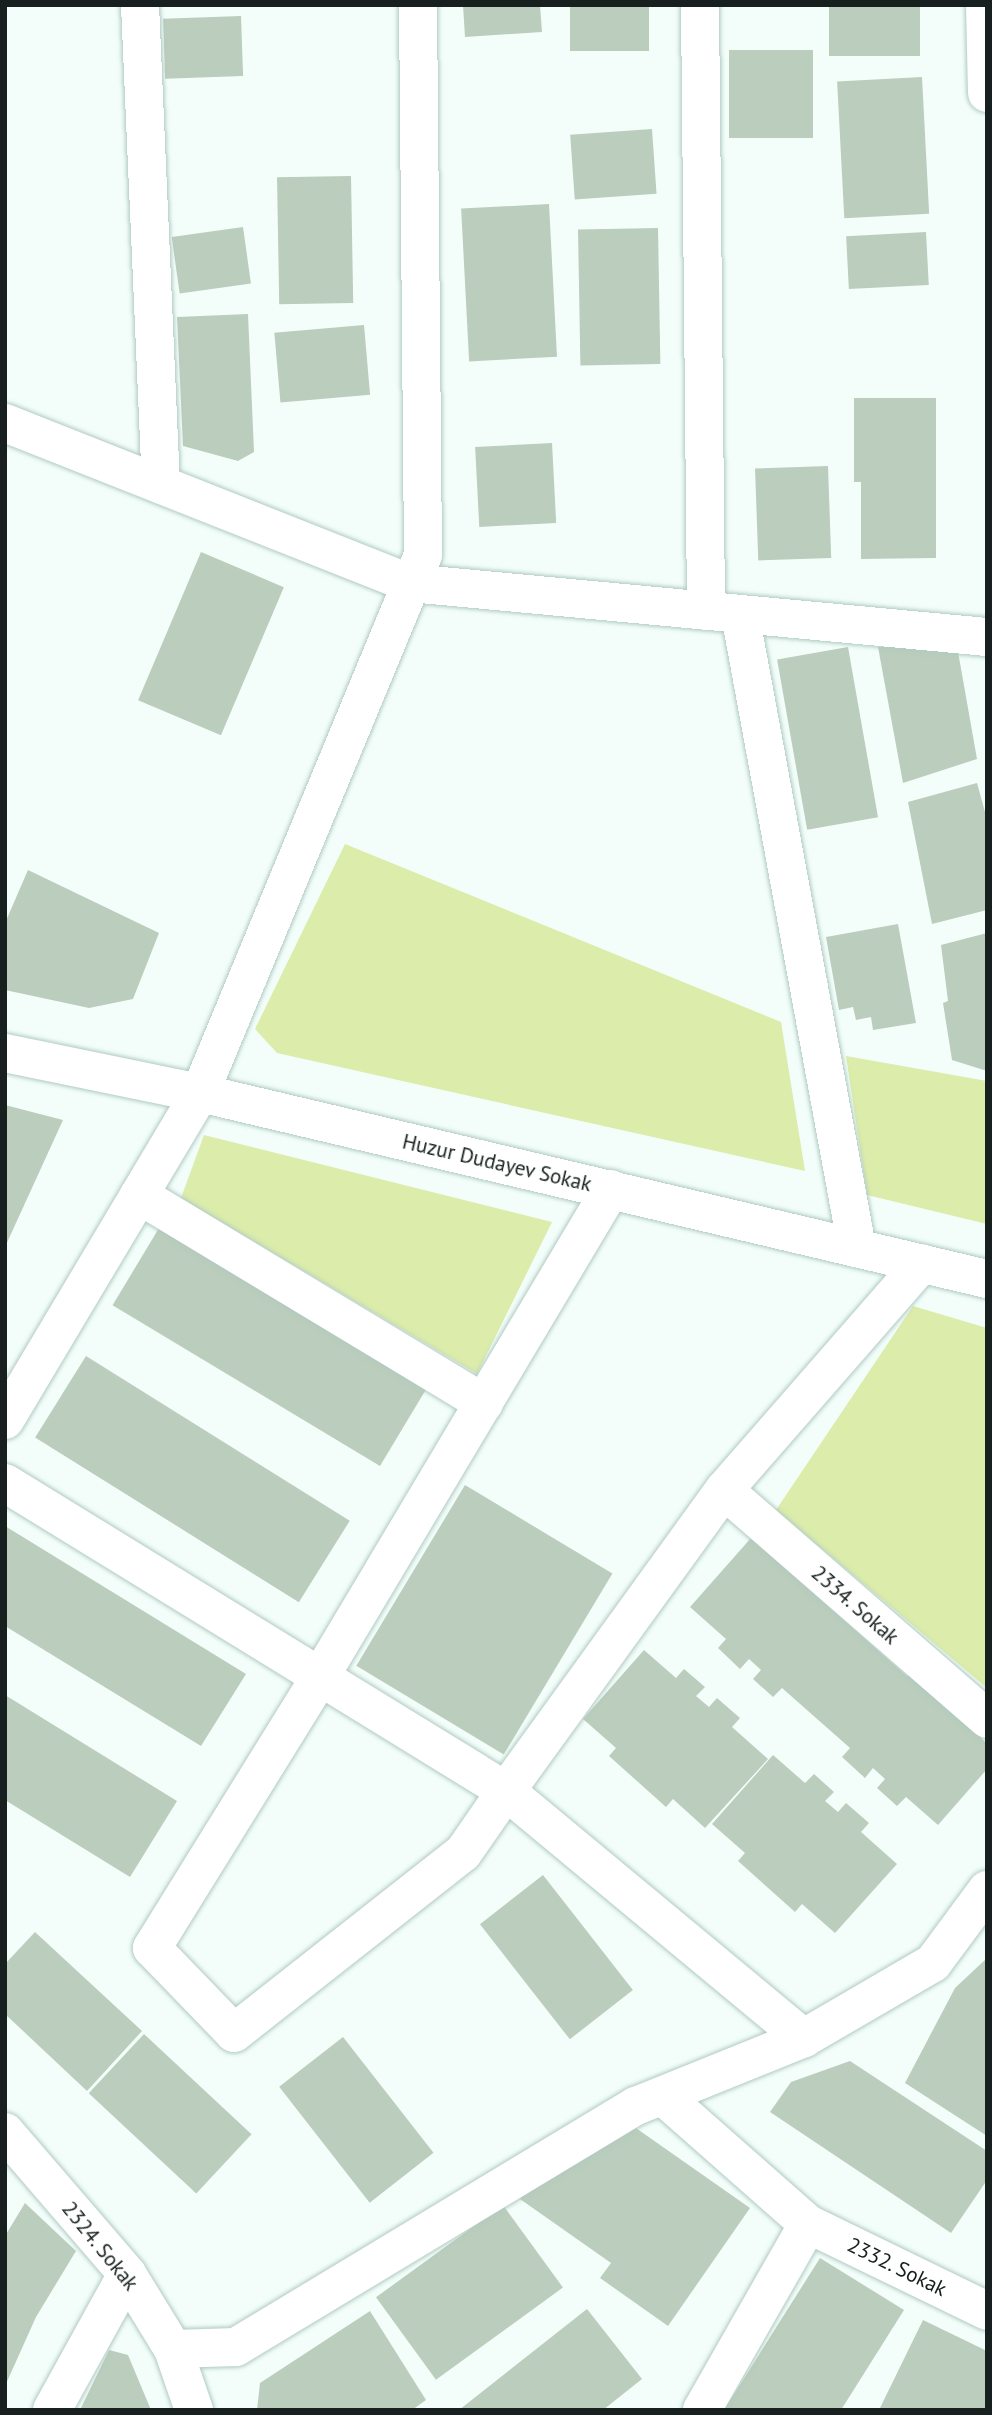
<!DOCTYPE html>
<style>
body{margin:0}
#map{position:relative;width:992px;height:2415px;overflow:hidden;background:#f3fefa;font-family:"PT Sans",sans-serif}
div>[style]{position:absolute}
.green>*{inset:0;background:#dcecaa}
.building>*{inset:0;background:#bbcdbc;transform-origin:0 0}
.roads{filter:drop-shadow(0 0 2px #b0cac2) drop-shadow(0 0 2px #b0cac2)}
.minor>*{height:38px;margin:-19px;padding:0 19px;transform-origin:19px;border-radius:19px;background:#fff}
span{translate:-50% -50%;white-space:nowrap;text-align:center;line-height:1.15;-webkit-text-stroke:5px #fff;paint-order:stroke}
.street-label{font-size:21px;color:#17201e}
.frame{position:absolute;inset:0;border:7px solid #17201e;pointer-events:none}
</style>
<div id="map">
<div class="green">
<div style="clip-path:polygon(345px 844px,781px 1022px,805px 1171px,277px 1053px,255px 1029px)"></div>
<div style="clip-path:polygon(846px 1056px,987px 1081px,987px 1224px,867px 1195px)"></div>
<div style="clip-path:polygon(204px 1135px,552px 1222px,477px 1374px,181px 1198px)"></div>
<div style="clip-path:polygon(913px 1306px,987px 1328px,987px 1688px,776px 1510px)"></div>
</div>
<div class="building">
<div style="clip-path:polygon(463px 5px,540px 5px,542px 32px,465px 37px)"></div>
<div style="left:570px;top:5px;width:79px;height:46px"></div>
<div style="left:829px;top:5px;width:91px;height:51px"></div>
<div style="left:241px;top:16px;width:60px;height:78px;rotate:88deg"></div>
<div style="left:729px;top:50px;width:84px;height:88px"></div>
<div style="left:922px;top:77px;width:137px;height:85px;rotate:87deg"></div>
<div style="left:652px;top:129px;width:65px;height:82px;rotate:86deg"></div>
<div style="left:351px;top:176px;width:127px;height:74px;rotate:89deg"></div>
<div style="left:549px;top:204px;width:153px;height:88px;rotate:87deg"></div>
<div style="left:243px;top:227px;width:57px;height:72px;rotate:82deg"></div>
<div style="left:658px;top:228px;width:136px;height:80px;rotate:89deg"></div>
<div style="left:926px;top:232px;width:53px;height:80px;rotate:87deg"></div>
<div style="clip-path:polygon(248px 314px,254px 452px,238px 461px,183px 446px,177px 317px)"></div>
<div style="left:364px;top:325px;width:70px;height:90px;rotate:85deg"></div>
<div style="clip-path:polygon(854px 398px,936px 398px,936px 558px,861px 559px,861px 482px,854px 482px)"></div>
<div style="left:552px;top:443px;width:80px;height:77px;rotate:87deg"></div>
<div style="left:828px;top:466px;width:92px;height:73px;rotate:88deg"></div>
<div style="left:201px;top:552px;width:90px;height:161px;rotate:23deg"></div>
<div style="clip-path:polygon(957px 646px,977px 759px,903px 783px,878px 647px)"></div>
<div style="left:848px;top:647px;width:173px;height:72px;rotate:80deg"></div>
<div style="clip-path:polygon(977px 783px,987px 819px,987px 910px,932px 924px,908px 802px)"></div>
<div style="clip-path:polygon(28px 870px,159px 933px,133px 999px,89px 1008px,5px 990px,5px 923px)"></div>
<div style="clip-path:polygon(898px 924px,916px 1023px,873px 1030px,871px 1017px,856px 1020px,853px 1007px,839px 1010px,826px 937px)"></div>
<div style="clip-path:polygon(987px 933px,987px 1071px,952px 1060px,943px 1003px,948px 1001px,941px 945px)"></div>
<div style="clip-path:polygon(5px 1105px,63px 1120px,5px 1247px)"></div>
<div style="left:162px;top:1223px;width:312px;height:96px;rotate:31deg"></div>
<div style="left:86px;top:1356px;width:311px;height:96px;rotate:32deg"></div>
<div style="left:465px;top:1485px;width:172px;height:211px;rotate:31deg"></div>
<div style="clip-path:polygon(5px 1526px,246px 1674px,201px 1746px,5px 1626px)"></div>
<div style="clip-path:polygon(751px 1538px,907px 1676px,914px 1667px,987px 1744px,987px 1769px,938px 1825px,906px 1797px,897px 1806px,877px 1788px,885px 1779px,873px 1768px,865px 1778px,842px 1757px,850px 1748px,782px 1688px,773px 1697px,753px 1679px,761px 1670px,749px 1659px,740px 1669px,718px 1648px,726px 1639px,690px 1607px)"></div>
<div style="clip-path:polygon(644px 1650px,676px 1678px,684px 1669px,705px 1687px,696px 1696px,709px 1707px,717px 1698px,740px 1718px,732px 1727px,768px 1759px,705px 1828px,673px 1799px,666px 1807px,609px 1756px,616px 1748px,583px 1719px)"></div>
<div style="clip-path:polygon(5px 1695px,177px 1801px,130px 1877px,5px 1800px)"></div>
<div style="clip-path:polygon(773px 1755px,805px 1783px,814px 1774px,834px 1792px,825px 1801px,838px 1812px,846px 1803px,869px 1823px,861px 1832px,897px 1864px,835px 1933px,802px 1904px,795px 1912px,738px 1861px,745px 1853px,712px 1824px)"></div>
<div style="left:543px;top:1875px;width:146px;height:80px;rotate:52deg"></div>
<div style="clip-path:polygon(35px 1932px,142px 2031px,87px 2091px,5px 2014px,5px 1964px)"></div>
<div style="clip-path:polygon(987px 1958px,987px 2136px,905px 2083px,955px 1988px)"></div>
<div style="left:144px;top:2034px;width:147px;height:81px;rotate:43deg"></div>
<div style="left:343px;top:2037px;width:147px;height:81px;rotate:52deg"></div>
<div style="clip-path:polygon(850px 2061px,987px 2151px,987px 2180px,951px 2233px,770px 2112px,791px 2082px)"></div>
<div style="clip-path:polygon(633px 2126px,750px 2208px,668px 2326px,600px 2278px,611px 2263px,520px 2199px,538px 2170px)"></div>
<div style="clip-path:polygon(25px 2203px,76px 2251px,36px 2317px,5px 2386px,5px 2236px)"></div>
<div style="left:503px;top:2205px;width:102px;height:157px;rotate:54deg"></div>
<div style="clip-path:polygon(820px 2258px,904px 2310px,841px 2410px,724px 2410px)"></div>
<div style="clip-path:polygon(587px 2309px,642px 2379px,603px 2410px,459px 2410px)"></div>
<div style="clip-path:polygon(370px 2311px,426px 2400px,412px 2410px,257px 2410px,260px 2383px)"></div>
<div style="clip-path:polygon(923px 2320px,987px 2351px,987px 2410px,879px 2410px)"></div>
<div style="clip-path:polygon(109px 2350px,128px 2355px,151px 2410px,80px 2410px)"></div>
</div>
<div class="roads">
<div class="minor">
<div style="left:140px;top:5px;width:480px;rotate:87.5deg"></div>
<div style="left:700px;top:5px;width:606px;rotate:89.43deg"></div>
<div style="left:985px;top:5px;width:88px;rotate:88.7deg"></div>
<div style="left:5px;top:423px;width:435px;rotate:21.6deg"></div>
<div style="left:410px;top:583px;width:580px;rotate:5.35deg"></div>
<div style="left:740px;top:614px;width:645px;rotate:79.54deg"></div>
<div style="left:5px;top:1053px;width:199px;rotate:11.6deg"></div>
<div style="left:200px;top:1093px;width:809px;rotate:13.3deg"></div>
<div style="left:611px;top:1189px;width:568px;rotate:120.81deg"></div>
<div style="left:320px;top:1677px;width:319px;rotate:121.8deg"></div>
<div style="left:152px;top:1948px;width:118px;rotate:46deg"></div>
<div style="left:234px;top:2033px;width:291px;rotate:-38.2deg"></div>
<div style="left:463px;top:1853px;width:75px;rotate:-55.3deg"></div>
<div style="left:506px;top:1791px;width:387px;rotate:39.7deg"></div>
<div style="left:139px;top:1195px;width:403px;rotate:31.1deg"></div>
<div style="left:5px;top:1420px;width:381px;rotate:-59.2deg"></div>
<div style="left:200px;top:1093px;width:582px;rotate:-67.49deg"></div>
<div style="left:423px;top:555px;width:550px;rotate:-90.52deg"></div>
<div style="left:5px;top:1483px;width:588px;rotate:31.58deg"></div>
<div style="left:506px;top:1791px;width:372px;rotate:-54.1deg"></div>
<div style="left:724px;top:1490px;width:301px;rotate:-48.9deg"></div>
<div style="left:724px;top:1490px;width:349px;rotate:41deg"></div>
<div style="left:664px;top:2097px;width:192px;rotate:41.4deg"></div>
<div style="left:808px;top:2224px;width:214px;rotate:119.7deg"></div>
<div style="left:5px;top:2132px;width:187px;rotate:49.3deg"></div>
<div style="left:127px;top:2274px;width:88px;rotate:58.5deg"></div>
<div style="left:173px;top:2349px;width:65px;rotate:71deg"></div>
<div style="left:808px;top:2224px;width:199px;rotate:25.9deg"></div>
<div style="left:173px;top:2349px;width:63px;rotate:-1.8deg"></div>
<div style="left:236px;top:2347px;width:467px;rotate:-31.1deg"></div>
<div style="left:636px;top:2106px;width:181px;rotate:-22deg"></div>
<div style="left:804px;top:2038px;width:149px;rotate:-30.2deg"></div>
<div style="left:933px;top:1963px;width:91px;rotate:-53.5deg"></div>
<div style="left:52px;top:2410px;width:155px;rotate:-61.1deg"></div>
</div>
</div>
<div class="street-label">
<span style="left:497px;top:1163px;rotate:13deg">Huzur Dudayev Sokak</span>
<span style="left:855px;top:1605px;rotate:41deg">2334. Sokak</span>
<span style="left:100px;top:2246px;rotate:51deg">2324. Sokak</span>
<span style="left:897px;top:2267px;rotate:26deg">2332. Sokak</span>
</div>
<div class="frame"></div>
</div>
